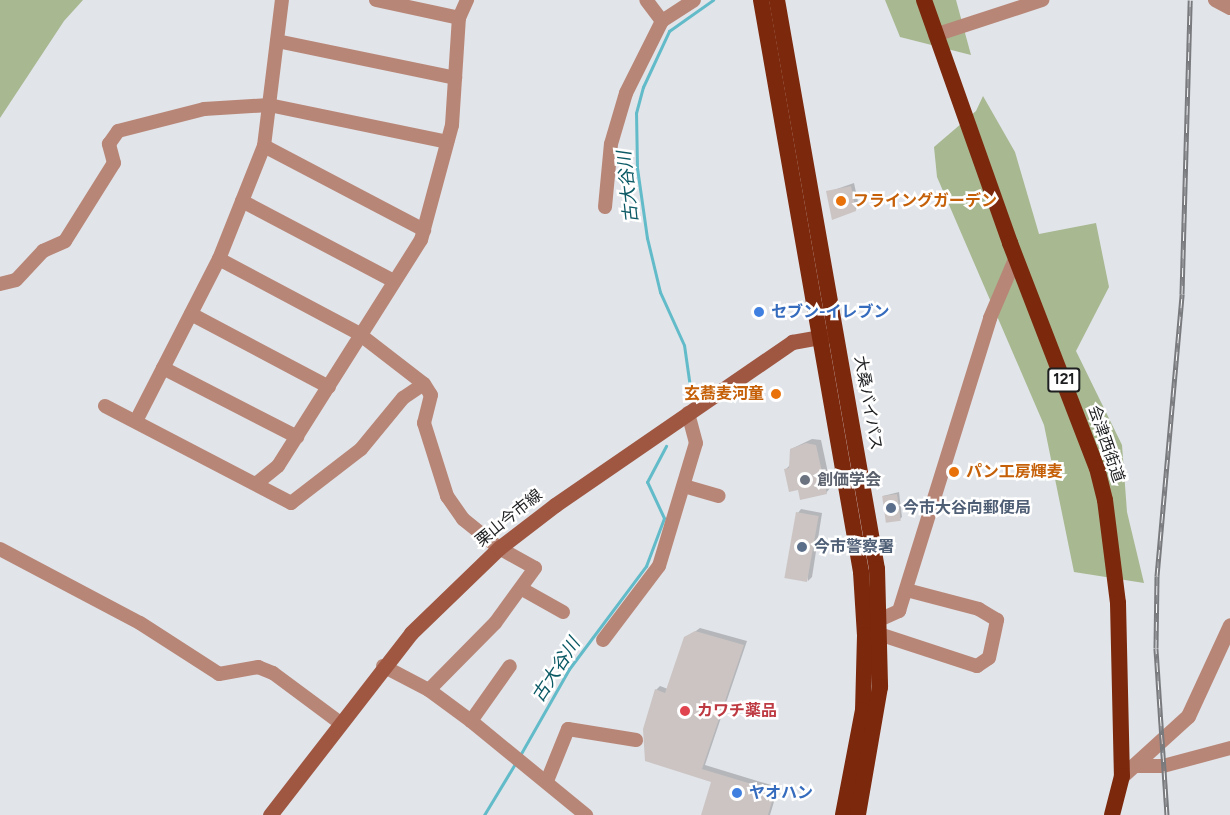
<!DOCTYPE html>
<meta charset="utf-8">
<style>
body{margin:0}
#map{position:relative;width:1230px;height:815px;overflow:hidden;background:#e1e4e9;font-family:Figtree,"Noto Sans JP",sans-serif}
div>[style]{position:absolute}
.green>*{inset:0;background:#a8b891}
.shadow>*{inset:0;background:#0003}
.stream>*{height:3px;margin:-1.5px;padding:0 1.5px;transform-origin:1.5px;border-radius:1.5px;background:#62bbc9}
.building>*{inset:0;background:#cbc4c2;transform-origin:0 0}
.minor>*{height:14px;margin:-7px;padding:0 7px;transform-origin:7px;border-radius:7px;background:#b88677}
.tertiary>*{height:15px;margin:-7.5px;padding:0 7.5px;transform-origin:7.5px;border-radius:7.5px;background:#b88677}
.secondary>*{height:15px;margin:-7.5px;padding:0 7.5px;transform-origin:7.5px;border-radius:7.5px;background:#9f5742}
.trunk>*{height:16px;margin:-8px;padding:0 8px;transform-origin:8px;border-radius:8px;background:#7c280c}
.rail>*{height:5px;margin-top:-2.5px;transform-origin:0;background:repeating-linear-gradient(90deg,#fff 0 9px,#787a7d 0 18px);box-sizing:border-box;border-block:2px solid #787a7d}
.dots>*{width:16px;height:16px;translate:-50% -50%;box-sizing:border-box;border:3px solid #fff;border-radius:50%}
span{translate:-50% -50%;white-space:nowrap;text-align:center;line-height:1.15;-webkit-text-stroke:5px #fff;paint-order:stroke}
.shield-label span{padding:2px 4px;background:#fff;border:2px solid;border-radius:4px;-webkit-text-stroke-width:0}
.shield-label{font-size:15px;color:#1e1f21;font-weight:700}
.food-label{font-size:16px;color:#c56008;font-weight:700}
.left{translate:0 -50%;text-align:left}
.right{translate:-100% -50%;text-align:right}
.shop-label{font-size:16px;color:#366cbe;font-weight:700}
.street-label{font-size:16px;color:#1e1f21}
.worship-label{font-size:16px;color:#5b616d;font-weight:700}
.service-label{font-size:16px;color:#4e5e75;font-weight:700}
.health-label{font-size:16px;color:#be3a42;font-weight:700}
.water-label{font-size:18px;color:#0a5964;font-style:italic}
</style>
<div id="map">
<div class="green">
<div style="clip-path:polygon(0 0,83px 0,64px 21px,0 118px)"></div>
<div style="clip-path:polygon(885px 0,956px 0,971px 55px,900px 37px)"></div>
<div style="clip-path:polygon(983px 96px,1015px 152px,1039px 234px,1096px 223px,1109px 287px,1076px 351px,1122px 445px,1127px 512px,1144px 583px,1074px 572px,1044px 425px,937px 177px,934px 147px,976px 111px)"></div>
</div>
<div class="shadow">
<div style="clip-path:polygon(854px 183px,859px 206px,855px 210px,828px 192px)"></div>
<div style="clip-path:polygon(812px 439px,821px 440px,831px 487px,826px 493px,799px 488px,785px 470px,791px 464px,791px 449px)"></div>
<div style="clip-path:polygon(899px 492px,902px 517px,900px 519px,883px 496px)"></div>
<div style="clip-path:polygon(801px 509px,822px 513px,812px 577px,808px 581px,798px 513px)"></div>
<div style="clip-path:polygon(700px 628px,747px 641px,705px 765px,771px 785px,769px 793px,776px 795px,770px 815px,702px 815px,713px 781px,645px 729px,656px 690px,660px 686px,668px 689px,686px 638px)"></div>
</div>
<div class="stream">
<div style="left:691px;top:394px;width:49px;rotate:-98.1deg"></div>
<div style="left:684px;top:345px;width:58px;rotate:-114.4deg"></div>
<div style="left:660px;top:292px;width:56px;rotate:-103.5deg"></div>
<div style="left:647px;top:238px;width:71px;rotate:-98.1deg"></div>
<div style="left:637px;top:168px;width:55px;rotate:-91deg"></div>
<div style="left:636px;top:113px;width:27px;rotate:-75deg"></div>
<div style="left:643px;top:87px;width:62px;rotate:-65.1deg"></div>
<div style="left:669px;top:31px;width:54px;rotate:-35.2deg"></div>
<div style="left:519px;top:757px;width:101px;rotate:-60.4deg"></div>
<div style="left:569px;top:669px;width:129px;rotate:-53.2deg"></div>
<div style="left:646px;top:566px;width:51px;rotate:-69.4deg"></div>
<div style="left:664px;top:518px;width:40px;rotate:-115deg"></div>
<div style="left:647px;top:482px;width:41px;rotate:-62.2deg"></div>
<div style="left:484px;top:815px;width:62px;rotate:-58.9deg"></div>
</div>
<div class="building">
<div style="clip-path:polygon(851px 186px,856px 211px,832px 220px,826px 191px)"></div>
<div style="clip-path:polygon(806px 443px,816px 445px,827px 494px,800px 500px,798px 490px,789px 492px,784px 469px,789px 468px,790px 449px)"></div>
<div style="left:897px;top:494px;width:27px;height:15px;rotate:82deg"></div>
<div style="left:796px;top:512px;width:23px;height:67px;rotate:10deg"></div>
<div style="clip-path:polygon(695px 631px,744px 645px,702px 769px,768px 789px,766px 796px,773px 798px,768px 815px,701px 815px,711px 782px,645px 761px,643px 729px,655px 689px,665px 693px,684px 637px)"></div>
</div>
<div class="minor">
<div style="left:376px;top:0;width:85px;rotate:12.2deg"></div>
<div style="left:1215px;top:0;width:17px;rotate:28deg"></div>
<div style="left:662px;top:21px;width:38px;rotate:-33deg"></div>
<div style="left:935px;top:35px;width:113px;rotate:-18.1deg"></div>
<div style="left:277px;top:41px;width:182px;rotate:11.7deg"></div>
<div style="left:264px;top:146px;width:181px;rotate:27.7deg"></div>
<div style="left:242px;top:201px;width:172px;rotate:27.8deg"></div>
<div style="left:605px;top:207px;width:63px;rotate:-84.6deg"></div>
<div style="left:611px;top:144px;width:53px;rotate:-73.6deg"></div>
<div style="left:626px;top:93px;width:80px;rotate:-63.4deg"></div>
<div style="left:662px;top:21px;width:26px;rotate:-127deg"></div>
<div style="left:219px;top:259px;width:157px;rotate:28deg"></div>
<div style="left:358px;top:333px;width:83px;rotate:37.7deg"></div>
<div style="left:424px;top:384px;width:13px;rotate:58deg"></div>
<div style="left:431px;top:395px;width:29px;rotate:104deg"></div>
<div style="left:424px;top:423px;width:77px;rotate:72.5deg"></div>
<div style="left:447px;top:496px;width:28px;rotate:55deg"></div>
<div style="left:463px;top:519px;width:46px;rotate:38.9deg"></div>
<div style="left:499px;top:548px;width:41px;rotate:29.1deg"></div>
<div style="left:535px;top:568px;width:68px;rotate:126deg"></div>
<div style="left:495px;top:623px;width:94px;rotate:134.6deg"></div>
<div style="left:0;top:284px;width:16px;rotate:-14deg"></div>
<div style="left:16px;top:280px;width:40px;rotate:-47deg"></div>
<div style="left:43px;top:251px;width:24px;rotate:-24deg"></div>
<div style="left:65px;top:241px;width:92px;rotate:-57.9deg"></div>
<div style="left:114px;top:163px;width:20px;rotate:-105deg"></div>
<div style="left:109px;top:144px;width:16px;rotate:-55deg"></div>
<div style="left:118px;top:131px;width:89px;rotate:-14.3deg"></div>
<div style="left:204px;top:109px;width:65px;rotate:-3.5deg"></div>
<div style="left:269px;top:105px;width:182px;rotate:11.7deg"></div>
<div style="left:191px;top:314px;width:156px;rotate:27.9deg"></div>
<div style="left:163px;top:368px;width:151px;rotate:27.2deg"></div>
<div style="left:105px;top:406px;width:210px;rotate:27.5deg"></div>
<div style="left:291px;top:503px;width:88px;rotate:-37.6deg"></div>
<div style="left:361px;top:449px;width:66px;rotate:-50.5deg"></div>
<div style="left:403px;top:398px;width:25px;rotate:-34deg"></div>
<div style="left:136px;top:421px;width:182px;rotate:-62.9deg"></div>
<div style="left:219px;top:259px;width:122px;rotate:-68.3deg"></div>
<div style="left:264px;top:146px;width:147px;rotate:-83deg"></div>
<div style="left:257px;top:483px;width:27px;rotate:-39deg"></div>
<div style="left:278px;top:466px;width:267px;rotate:-57.7deg"></div>
<div style="left:421px;top:240px;width:119px;rotate:-74.9deg"></div>
<div style="left:452px;top:125px;width:107px;rotate:-86.3deg"></div>
<div style="left:459px;top:18px;width:20px;rotate:-66deg"></div>
<div style="left:684px;top:486px;width:36px;rotate:16deg"></div>
<div style="left:0;top:549px;width:158px;rotate:27.9deg"></div>
<div style="left:140px;top:623px;width:94px;rotate:32.8deg"></div>
<div style="left:219px;top:674px;width:40px;rotate:-10deg"></div>
<div style="left:258px;top:667px;width:16px;rotate:22deg"></div>
<div style="left:273px;top:673px;width:82px;rotate:36.6deg"></div>
<div style="left:522px;top:589px;width:47px;rotate:29.3deg"></div>
<div style="left:881px;top:619px;width:20px;rotate:-24deg"></div>
<div style="left:899px;top:611px;width:307px;rotate:-72.7deg"></div>
<div style="left:990px;top:318px;width:66px;rotate:-66.9deg"></div>
<div style="left:882px;top:635px;width:100px;rotate:18.1deg"></div>
<div style="left:977px;top:666px;width:14px;rotate:-34deg"></div>
<div style="left:989px;top:658px;width:39px;rotate:-78deg"></div>
<div style="left:997px;top:620px;width:21px;rotate:-149deg"></div>
<div style="left:979px;top:609px;width:75px;rotate:-165.4deg"></div>
<div style="left:603px;top:640px;width:93px;rotate:-52.9deg"></div>
<div style="left:659px;top:566px;width:128px;rotate:-73.3deg"></div>
<div style="left:696px;top:443px;width:31px;rotate:-105deg"></div>
<div style="left:383px;top:666px;width:52px;rotate:27.6deg"></div>
<div style="left:429px;top:690px;width:52px;rotate:36.4deg"></div>
<div style="left:471px;top:721px;width:149px;rotate:39.3deg"></div>
<div style="left:471px;top:721px;width:67px;rotate:-54.7deg"></div>
<div style="left:1134px;top:766px;width:29px"></div>
<div style="left:1163px;top:766px;width:69px;rotate:-15deg"></div>
<div style="left:547px;top:781px;width:56px;rotate:-68deg"></div>
<div style="left:568px;top:729px;width:69px;rotate:9.2deg"></div>
</div>
<div class="tertiary">
<div style="left:1122px;top:776px;width:89px;rotate:-42.3deg"></div>
<div style="left:1188px;top:716px;width:100px;rotate:-65.2deg"></div>
</div>
<div class="secondary">
<div style="left:270px;top:815px;width:230px;rotate:-52.2deg"></div>
<div style="left:411px;top:633px;width:122px;rotate:-44deg"></div>
<div style="left:499px;top:548px;width:71px;rotate:-37.5deg"></div>
<div style="left:555px;top:505px;width:288px;rotate:-34.5deg"></div>
<div style="left:792px;top:342px;width:39px;rotate:-10deg"></div>
</div>
<div class="trunk">
<div style="left:761px;top:0;width:581px;rotate:80.08deg"></div>
<div style="left:861px;top:572px;width:63px;rotate:86.4deg"></div>
<div style="left:865px;top:635px;width:75px;rotate:91.5deg"></div>
<div style="left:863px;top:710px;width:107px;rotate:100.8deg"></div>
<div style="left:777px;top:0;width:578px;rotate:80.03deg"></div>
<div style="left:877px;top:569px;width:118px;rotate:88.5deg"></div>
<div style="left:880px;top:687px;width:130px;rotate:99.8deg"></div>
<div style="left:924px;top:0;width:258px;rotate:70.5deg"></div>
<div style="left:1010px;top:243px;width:241px;rotate:68.9deg"></div>
<div style="left:1097px;top:468px;width:33px;rotate:76deg"></div>
<div style="left:1105px;top:500px;width:104px;rotate:82.8deg"></div>
<div style="left:1118px;top:603px;width:173px;rotate:88.7deg"></div>
<div style="left:1122px;top:776px;width:40px;rotate:104.4deg"></div>
</div>
<div class="rail">
<div style="left:1167px;top:815px;width:167px;rotate:-93.8deg"></div>
<div style="left:1156px;top:648px;width:72px;rotate:-89.2deg"></div>
<div style="left:1157px;top:576px;width:283px;rotate:-84.9deg"></div>
<div style="left:1182px;top:294px;width:294px;rotate:-88.4deg"></div>
</div>
<div class="dots">
<div style="left:841px;top:201px;background:#e8710a"></div>
<div style="left:759px;top:312px;background:#3f7fe0"></div>
<div style="left:776px;top:394px;background:#e8710a"></div>
<div style="left:954px;top:472px;background:#e8710a"></div>
<div style="left:805px;top:480px;background:#6b7280"></div>
<div style="left:891px;top:508px;background:#5c6f8a"></div>
<div style="left:802px;top:547px;background:#5c6f8a"></div>
<div style="left:685px;top:711px;background:#e0444e"></div>
<div style="left:737px;top:793px;background:#3f7fe0"></div>
</div>
<div class="shield-label">
<span style="left:1064px;top:380px">121</span>
</div>
<div class="food-label">
<span class="left" style="left:853px;top:201px">フライングガーデン</span>
<span class="right" style="left:764px;top:394px">玄蕎麦河童</span>
<span class="left" style="left:966px;top:472px">パン工房輝麦</span>
</div>
<div class="shop-label">
<span class="left" style="left:771px;top:312px">セブン-イレブン</span>
<span class="left" style="left:749px;top:793px">ヤオハン</span>
</div>
<div class="street-label">
<span style="left:868px;top:403px;rotate:80deg">大桑バイパス</span>
<span style="left:1106px;top:444px;rotate:71deg">会津西街道</span>
<span style="left:509px;top:518px;rotate:-39deg">栗山今市線</span>
</div>
<div class="worship-label">
<span class="left" style="left:817px;top:480px">創価学会</span>
</div>
<div class="service-label">
<span class="left" style="left:903px;top:508px">今市大谷向郵便局</span>
<span class="left" style="left:814px;top:547px">今市警察署</span>
</div>
<div class="health-label">
<span class="left" style="left:697px;top:711px">カワチ薬品</span>
</div>
<div class="water-label">
<span style="left:628px;top:187px;rotate:-96deg">古大谷川</span>
<span style="left:556px;top:670px;rotate:-57deg">古大谷川</span>
</div>
</div>
